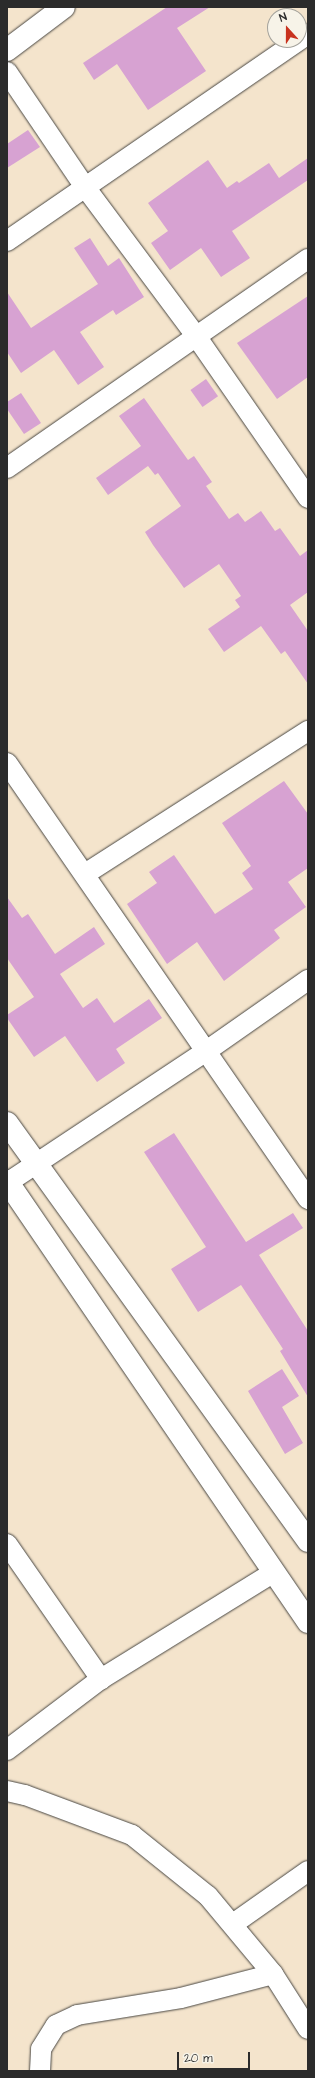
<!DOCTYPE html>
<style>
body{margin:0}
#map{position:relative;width:315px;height:2078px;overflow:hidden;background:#f4e4cc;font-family:"Architects Daughter",sans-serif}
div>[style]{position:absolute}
.building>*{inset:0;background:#d7a2d2;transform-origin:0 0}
.roads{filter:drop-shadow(0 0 1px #494743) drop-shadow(0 0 1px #494743)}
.minor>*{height:20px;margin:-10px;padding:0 10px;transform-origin:10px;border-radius:10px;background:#fff}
.secondary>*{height:22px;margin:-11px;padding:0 11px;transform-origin:11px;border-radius:11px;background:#fff}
span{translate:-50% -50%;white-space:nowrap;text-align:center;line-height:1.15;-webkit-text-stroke:4px #f7f3e8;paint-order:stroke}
.frame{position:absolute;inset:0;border:8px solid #2b2b2b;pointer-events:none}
.north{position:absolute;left:267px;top:8px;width:40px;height:40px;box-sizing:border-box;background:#f7f3e8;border:1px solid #a5a39c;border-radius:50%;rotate:339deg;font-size:11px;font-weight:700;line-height:16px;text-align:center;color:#2b2b2b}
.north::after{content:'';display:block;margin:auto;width:14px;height:18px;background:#c8321e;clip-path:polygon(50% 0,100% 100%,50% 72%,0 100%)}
.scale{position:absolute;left:177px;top:2052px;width:73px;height:18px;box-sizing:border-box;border:2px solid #2b2b2b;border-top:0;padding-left:5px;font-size:12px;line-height:14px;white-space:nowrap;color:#2b2b2b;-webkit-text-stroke:3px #f7f3e8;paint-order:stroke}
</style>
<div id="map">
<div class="building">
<div style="clip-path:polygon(167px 7px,210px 7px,177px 28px,206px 71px,148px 110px,117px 64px,94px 80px,83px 63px)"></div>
<div style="clip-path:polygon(28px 130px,40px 147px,7px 168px,7px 144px)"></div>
<div style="clip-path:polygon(308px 158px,308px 180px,232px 231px,250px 258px,221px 277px,201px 248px,170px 270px,151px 243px,168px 231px,148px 203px,208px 160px,227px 188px,237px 181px,239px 183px,269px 163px,279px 178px)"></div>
<div style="clip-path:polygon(90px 238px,108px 266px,119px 258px,144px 297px,116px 315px,113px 310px,80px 332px,104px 367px,78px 385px,54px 350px,21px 373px,7px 352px,7px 292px,31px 328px,98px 284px,74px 248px)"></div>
<div style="clip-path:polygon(308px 296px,308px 377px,277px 399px,237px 343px)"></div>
<div style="left:206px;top:379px;width:21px;height:19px;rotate:55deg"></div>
<div style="clip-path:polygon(21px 393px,41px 423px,24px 434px,7px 409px,7px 402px)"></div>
<div style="clip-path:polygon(144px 398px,188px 460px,194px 456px,212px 482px,206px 486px,229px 519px,238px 513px,245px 522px,261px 511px,275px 531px,280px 528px,300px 556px,308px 550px,308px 592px,290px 605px,308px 631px,308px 684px,285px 651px,281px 654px,261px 626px,224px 652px,208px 629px,240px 607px,235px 600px,241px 596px,219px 564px,184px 588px,153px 545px,145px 532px,181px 506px,158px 473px,155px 475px,148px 466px,108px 495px,96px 478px,141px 446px,119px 416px)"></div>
<div style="clip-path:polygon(284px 781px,308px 814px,308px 868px,288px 882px,306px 907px,274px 930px,280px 938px,224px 981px,197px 942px,167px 964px,127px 904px,157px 883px,149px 872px,174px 855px,215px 914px,253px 889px,242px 873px,251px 866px,222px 823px)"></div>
<div style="clip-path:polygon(7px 897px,22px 918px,28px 914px,55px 954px,94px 927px,105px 944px,60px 974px,83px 1008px,97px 998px,114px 1023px,149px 999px,162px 1018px,116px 1049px,125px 1063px,97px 1082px,65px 1036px,34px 1057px,7px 1018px,7px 1015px,34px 997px,7px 958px)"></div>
<div style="clip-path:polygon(174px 1133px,246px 1242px,293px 1213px,303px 1228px,259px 1255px,308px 1331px,308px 1397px,280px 1351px,283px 1349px,241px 1285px,198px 1312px,171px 1269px,206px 1247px,144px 1152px)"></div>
<div style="clip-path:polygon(282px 1369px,299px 1396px,282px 1407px,303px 1443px,285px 1454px,248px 1391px)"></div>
</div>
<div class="roads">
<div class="minor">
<div style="left:7px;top:72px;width:139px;rotate:55.9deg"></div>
<div style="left:85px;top:187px;width:186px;rotate:53.3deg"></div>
<div style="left:196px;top:336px;width:197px;rotate:55.3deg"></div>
<div style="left:7px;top:241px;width:365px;rotate:-34.5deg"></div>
<div style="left:7px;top:468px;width:366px;rotate:-34.8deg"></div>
<div style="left:7px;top:763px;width:530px;rotate:55.38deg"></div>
<div style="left:85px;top:874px;width:265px;rotate:-32.7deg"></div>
<div style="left:7px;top:1183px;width:237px;rotate:-33.5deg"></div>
<div style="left:205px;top:1052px;width:126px;rotate:-35deg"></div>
<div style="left:7px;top:1544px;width:165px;rotate:55.2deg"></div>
<div style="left:7px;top:1750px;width:118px;rotate:-37.1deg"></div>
<div style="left:101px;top:1679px;width:203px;rotate:-31.7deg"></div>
<div style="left:7px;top:1791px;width:18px;rotate:13deg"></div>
<div style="left:25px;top:1795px;width:114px;rotate:20.5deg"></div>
<div style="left:132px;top:1835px;width:97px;rotate:38.8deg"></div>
<div style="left:208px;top:1896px;width:102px;rotate:50.2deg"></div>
<div style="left:273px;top:1974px;width:65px;rotate:57.5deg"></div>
<div style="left:233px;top:1924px;width:92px;rotate:-35.2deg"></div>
<div style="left:40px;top:2071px;width:22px;rotate:-87deg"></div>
<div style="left:41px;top:2049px;width:28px;rotate:-58deg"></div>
<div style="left:56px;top:2025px;width:23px;rotate:-25deg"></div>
<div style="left:77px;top:2015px;width:105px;rotate:-9.3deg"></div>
<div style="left:181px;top:1998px;width:95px;rotate:-14.6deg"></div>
</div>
<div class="secondary">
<div style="left:7px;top:50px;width:71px;rotate:-37deg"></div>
<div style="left:7px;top:1123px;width:515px;rotate:54.24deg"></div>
<div style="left:7px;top:1181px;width:534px;rotate:55.68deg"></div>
</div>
</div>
<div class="frame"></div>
<div class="north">N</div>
<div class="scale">20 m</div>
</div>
